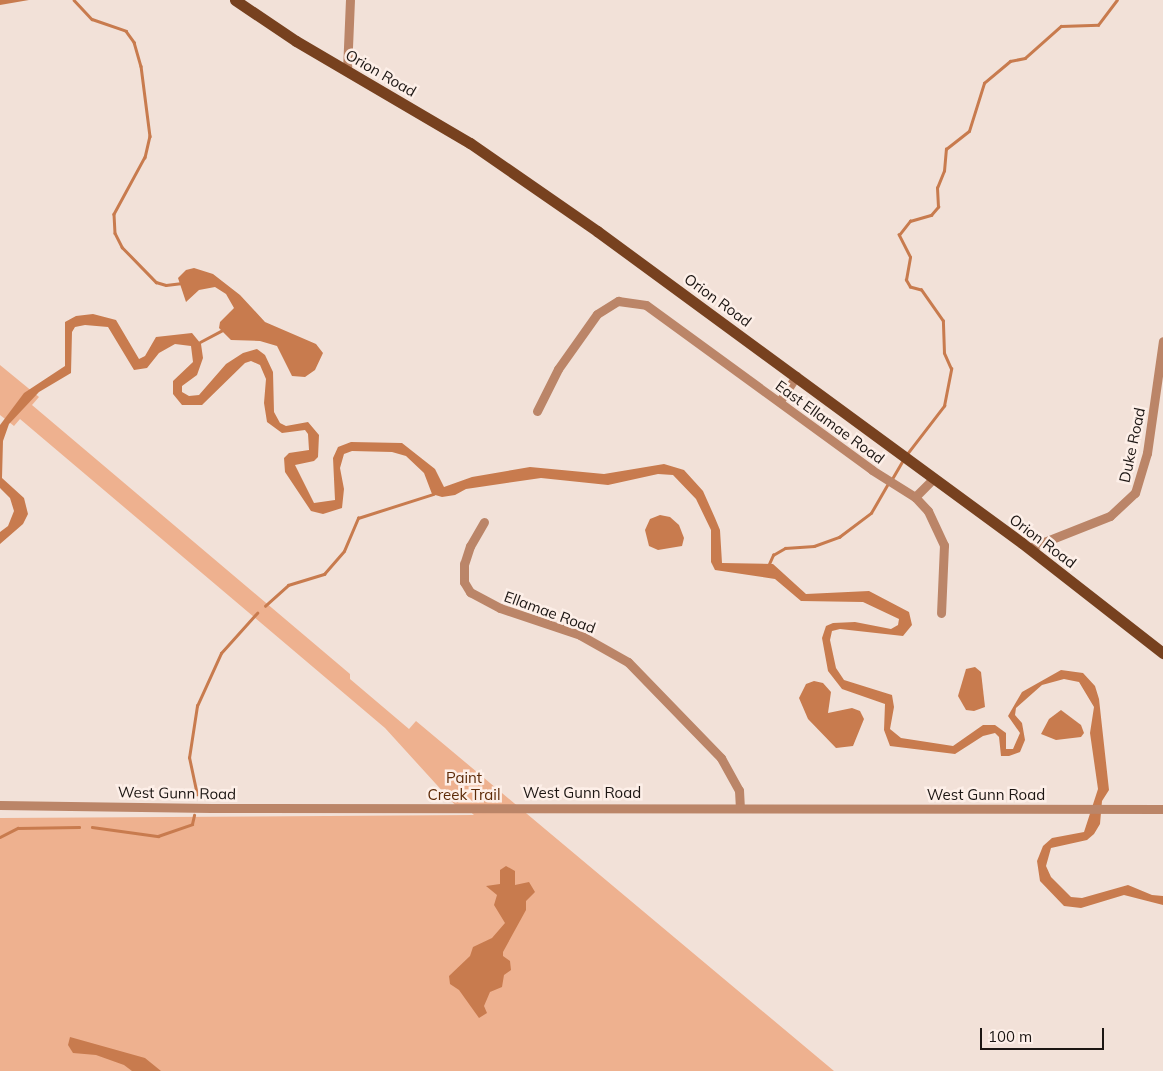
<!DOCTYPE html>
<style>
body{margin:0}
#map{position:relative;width:1163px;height:1071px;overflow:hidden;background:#f2e1d8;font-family:Mulish,sans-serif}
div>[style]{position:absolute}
.green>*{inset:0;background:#eeb18f}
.water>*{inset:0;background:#c87b4e}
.stream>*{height:2.5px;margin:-1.25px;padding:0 1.25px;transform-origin:1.25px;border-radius:1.25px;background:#c87b4e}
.minor>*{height:9px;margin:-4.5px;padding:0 4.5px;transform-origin:4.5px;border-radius:4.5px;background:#bb8568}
.major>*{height:11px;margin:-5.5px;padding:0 5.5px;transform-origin:5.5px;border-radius:5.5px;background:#77411f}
span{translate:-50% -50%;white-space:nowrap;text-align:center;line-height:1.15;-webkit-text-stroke:5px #fdefe8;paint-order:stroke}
.street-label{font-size:15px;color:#1c1613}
.park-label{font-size:15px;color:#5d2a07}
.scale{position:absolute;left:980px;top:1028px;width:124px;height:22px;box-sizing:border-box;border:2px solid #1c1613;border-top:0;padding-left:6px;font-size:15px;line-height:18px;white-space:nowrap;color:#1c1613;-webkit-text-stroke:4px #fdefe8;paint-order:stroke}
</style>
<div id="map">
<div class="green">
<div style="clip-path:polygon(0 365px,39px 397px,32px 405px,350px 674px,350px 679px,409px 729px,416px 721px,834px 1071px,0 1071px,0 818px,474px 815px,464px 806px,456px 806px,385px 728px,20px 419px,14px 426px,0 415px)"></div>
</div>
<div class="water">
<div style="clip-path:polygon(0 0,29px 0,0 5px)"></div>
<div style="clip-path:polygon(194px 268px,213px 274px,240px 295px,265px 322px,316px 344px,323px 353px,315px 370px,305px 377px,292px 376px,277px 346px,260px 341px,231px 340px,219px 328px,220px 322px,234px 308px,226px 294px,215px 287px,199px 290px,186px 302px,178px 278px,186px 270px)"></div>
<div style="clip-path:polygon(93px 314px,116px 320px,139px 359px,145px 356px,156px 337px,192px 333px,201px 344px,203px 358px,197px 375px,182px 386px,182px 392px,189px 396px,199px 395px,226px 364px,243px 353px,257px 349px,265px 355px,273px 372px,274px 412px,280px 423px,286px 426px,308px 422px,319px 435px,318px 457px,314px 461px,295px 465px,314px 503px,335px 500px,333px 458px,338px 447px,351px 442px,402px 443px,435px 469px,444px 487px,472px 477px,530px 467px,604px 474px,664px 464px,684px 470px,703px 491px,715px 518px,720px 530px,722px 563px,773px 564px,806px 594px,869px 591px,909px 612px,912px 625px,903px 636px,840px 629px,832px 631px,830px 640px,836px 668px,844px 680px,892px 695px,894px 707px,890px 729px,901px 738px,953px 746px,983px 725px,995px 725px,1006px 733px,1006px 749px,1013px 749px,1020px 733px,1008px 716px,1022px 692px,1061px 670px,1083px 673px,1095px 686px,1099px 699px,1109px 790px,1102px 801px,1100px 824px,1094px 834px,1087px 840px,1051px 848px,1046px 866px,1051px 877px,1071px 897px,1082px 898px,1128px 885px,1152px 895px,1163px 896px,1163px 905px,1124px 895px,1081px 908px,1064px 906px,1040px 881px,1037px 861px,1043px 846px,1052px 838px,1084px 832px,1098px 789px,1090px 733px,1094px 707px,1079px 682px,1064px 679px,1042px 685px,1016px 708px,1015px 715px,1022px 723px,1025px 740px,1020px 752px,1009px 756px,1001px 756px,999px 737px,995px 733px,983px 736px,955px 754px,890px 746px,884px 730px,885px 704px,842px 689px,828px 671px,822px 638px,826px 626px,833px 623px,855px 622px,891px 629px,898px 625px,899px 619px,863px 602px,801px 601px,775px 579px,715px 570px,711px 562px,711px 530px,696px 499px,673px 475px,658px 474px,608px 485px,541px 478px,466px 489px,455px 495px,442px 497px,432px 494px,424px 473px,406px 456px,392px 452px,352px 451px,344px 454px,340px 468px,344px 489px,342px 508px,323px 514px,311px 511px,285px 472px,284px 458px,289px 453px,309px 450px,308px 434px,305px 430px,282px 433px,267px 422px,264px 403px,266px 379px,260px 365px,251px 361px,245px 363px,202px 405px,182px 405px,173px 394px,173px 381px,193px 362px,191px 346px,175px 344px,159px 353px,147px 368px,134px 370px,108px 327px,85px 325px,75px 327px,72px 332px,71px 373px,39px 392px,9px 424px,3px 441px,2px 478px,24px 498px,28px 514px,23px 524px,0 544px,0 532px,8px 526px,14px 511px,10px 498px,0 488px,0 425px,24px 393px,65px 366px,65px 322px,76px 316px)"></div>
<div style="clip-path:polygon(660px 515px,670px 517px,679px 525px,684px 538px,682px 546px,658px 550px,649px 546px,645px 530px,650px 519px)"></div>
<div style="clip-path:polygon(975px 667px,981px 672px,985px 707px,974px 711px,966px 710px,958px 696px,966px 669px)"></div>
<div style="clip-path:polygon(814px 681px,823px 683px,831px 692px,828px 713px,852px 708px,860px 711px,864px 719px,853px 746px,836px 748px,808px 719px,799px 698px,806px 684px)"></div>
<div style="clip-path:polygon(1061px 710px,1081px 725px,1084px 733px,1081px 737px,1056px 740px,1041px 734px,1049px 719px)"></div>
<div style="clip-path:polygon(506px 866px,515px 871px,515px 885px,529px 882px,535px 892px,526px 901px,526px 910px,503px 952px,503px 956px,510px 961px,511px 970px,504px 975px,502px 987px,490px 992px,484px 1006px,487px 1013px,479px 1018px,459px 990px,450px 984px,449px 976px,470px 956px,473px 947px,492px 938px,505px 923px,494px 905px,497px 895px,486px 886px,500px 884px,500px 870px)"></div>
<div style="clip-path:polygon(70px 1037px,145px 1058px,161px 1071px,132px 1071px,124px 1065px,96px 1055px,73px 1053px,68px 1045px)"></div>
</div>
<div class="stream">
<div style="left:74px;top:0;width:26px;rotate:47deg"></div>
<div style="left:92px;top:19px;width:36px;rotate:19deg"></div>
<div style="left:126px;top:31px;width:14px;rotate:54deg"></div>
<div style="left:134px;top:42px;width:25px;rotate:74deg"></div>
<div style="left:141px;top:66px;width:71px;rotate:82.7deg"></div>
<div style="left:150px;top:136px;width:22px;rotate:103deg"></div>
<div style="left:145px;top:157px;width:65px;rotate:118.5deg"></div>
<div style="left:114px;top:214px;width:19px;rotate:87deg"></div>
<div style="left:115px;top:233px;width:16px;rotate:63deg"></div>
<div style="left:122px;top:247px;width:49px;rotate:45.8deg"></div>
<div style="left:156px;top:282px;width:10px;rotate:17deg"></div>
<div style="left:166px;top:285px;width:16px;rotate:-7deg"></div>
<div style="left:200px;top:342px;width:27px;rotate:-28deg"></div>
<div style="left:907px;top:454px;width:61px;rotate:-52.4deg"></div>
<div style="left:944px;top:406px;width:38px;rotate:-79deg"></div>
<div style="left:951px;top:369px;width:17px;rotate:-114deg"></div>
<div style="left:944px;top:353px;width:32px;rotate:-92deg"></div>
<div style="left:943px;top:321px;width:38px;rotate:-125deg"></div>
<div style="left:921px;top:290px;width:11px;rotate:-165deg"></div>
<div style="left:910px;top:287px;width:8px;rotate:-120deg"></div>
<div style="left:906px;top:280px;width:23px;rotate:-80deg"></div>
<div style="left:910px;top:257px;width:25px;rotate:-117deg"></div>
<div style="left:899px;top:235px;width:18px;rotate:-52deg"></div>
<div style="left:910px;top:221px;width:22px;rotate:-16deg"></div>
<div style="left:931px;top:215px;width:11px;rotate:-49deg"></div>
<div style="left:938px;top:207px;width:19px;rotate:-93deg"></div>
<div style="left:937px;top:188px;width:18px;rotate:-68deg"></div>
<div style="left:944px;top:171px;width:22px;rotate:-85deg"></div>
<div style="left:946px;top:149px;width:29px;rotate:-38deg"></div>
<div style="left:969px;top:131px;width:50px;rotate:-72.6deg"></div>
<div style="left:984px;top:83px;width:34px;rotate:-40deg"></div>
<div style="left:1010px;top:61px;width:15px;rotate:-11deg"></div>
<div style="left:1025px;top:58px;width:48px;rotate:-41.6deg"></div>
<div style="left:1061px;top:26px;width:37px;rotate:-2deg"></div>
<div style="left:1098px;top:25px;width:31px;rotate:-53deg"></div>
<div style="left:892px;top:479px;width:22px;rotate:-60deg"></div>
<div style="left:769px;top:564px;width:10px;rotate:-66deg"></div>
<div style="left:773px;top:555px;width:14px;rotate:-30deg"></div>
<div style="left:785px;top:548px;width:29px;rotate:-4deg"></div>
<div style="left:814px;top:546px;width:27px;rotate:-20deg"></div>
<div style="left:839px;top:537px;width:40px;rotate:-37deg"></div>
<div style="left:871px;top:513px;width:34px;rotate:-60deg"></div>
<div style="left:265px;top:606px;width:31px;rotate:-42deg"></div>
<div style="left:288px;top:585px;width:38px;rotate:-17deg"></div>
<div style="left:324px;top:574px;width:30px;rotate:-49deg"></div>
<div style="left:344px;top:551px;width:36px;rotate:-67deg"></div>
<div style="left:358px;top:518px;width:79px;rotate:-17.7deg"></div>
<div style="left:197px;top:795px;width:38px;rotate:-102deg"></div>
<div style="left:189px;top:758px;width:53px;rotate:-81.3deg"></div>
<div style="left:197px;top:706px;width:58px;rotate:-65.6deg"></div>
<div style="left:221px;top:653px;width:54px;rotate:-48deg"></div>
<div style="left:92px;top:827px;width:67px;rotate:7.8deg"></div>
<div style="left:158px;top:836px;width:36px;rotate:-19deg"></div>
<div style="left:192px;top:824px;width:9px;rotate:-77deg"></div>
<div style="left:0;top:837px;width:20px;rotate:-27deg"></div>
<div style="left:18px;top:828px;width:61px;rotate:-0.9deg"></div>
</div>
<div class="minor">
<div style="left:347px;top:71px;width:71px;rotate:-87.6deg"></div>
<div style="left:780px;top:401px;width:30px;rotate:-57deg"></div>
<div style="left:537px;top:411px;width:47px;rotate:-63.4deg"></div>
<div style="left:558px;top:369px;width:67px;rotate:-54.7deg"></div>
<div style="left:597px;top:314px;width:25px;rotate:-32deg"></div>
<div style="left:618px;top:301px;width:28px;rotate:8deg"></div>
<div style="left:646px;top:305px;width:280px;rotate:36.1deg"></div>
<div style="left:872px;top:470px;width:51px;rotate:32.1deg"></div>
<div style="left:915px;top:497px;width:19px;rotate:47deg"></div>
<div style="left:928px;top:511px;width:38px;rotate:65deg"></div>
<div style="left:944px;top:545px;width:68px;rotate:92.5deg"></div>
<div style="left:915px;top:497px;width:27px;rotate:-45deg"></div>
<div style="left:484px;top:522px;width:28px;rotate:120deg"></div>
<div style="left:470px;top:546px;width:19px;rotate:108deg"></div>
<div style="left:464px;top:564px;width:18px;rotate:90deg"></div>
<div style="left:464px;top:582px;width:12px;rotate:59deg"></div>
<div style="left:470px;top:592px;width:34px;rotate:28deg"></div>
<div style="left:500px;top:608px;width:84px;rotate:18.6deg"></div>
<div style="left:580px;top:635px;width:55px;rotate:29.4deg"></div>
<div style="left:628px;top:662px;width:134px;rotate:45.9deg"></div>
<div style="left:721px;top:758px;width:37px;rotate:61deg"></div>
<div style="left:739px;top:790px;width:18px;rotate:87deg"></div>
<div style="left:1029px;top:548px;width:87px;rotate:-21.6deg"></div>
<div style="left:1110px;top:516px;width:34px;rotate:-43deg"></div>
<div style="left:1135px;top:493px;width:42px;rotate:-73.3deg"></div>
<div style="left:1147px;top:453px;width:113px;rotate:-81.9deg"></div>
<div style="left:0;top:805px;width:211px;rotate:0.8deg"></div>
<div style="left:211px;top:808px;width:952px;rotate:0.06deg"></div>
</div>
<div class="major">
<div style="left:235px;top:0;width:73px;rotate:33.9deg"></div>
<div style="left:296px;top:41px;width:202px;rotate:30.4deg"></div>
<div style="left:470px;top:143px;width:155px;rotate:34.7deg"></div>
<div style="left:597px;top:231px;width:527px;rotate:36.28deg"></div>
<div style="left:1022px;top:543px;width:179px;rotate:38deg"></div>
</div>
<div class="street-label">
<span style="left:381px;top:73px;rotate:30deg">Orion Road</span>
<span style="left:718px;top:300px;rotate:36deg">Orion Road</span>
<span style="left:830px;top:422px;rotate:36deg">East Ellamae Road</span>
<span style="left:1132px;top:445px;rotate:-78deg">Duke Road</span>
<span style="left:1043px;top:541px;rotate:37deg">Orion Road</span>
<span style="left:550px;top:612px;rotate:20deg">Ellamae Road</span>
<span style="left:177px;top:793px;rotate:1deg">West Gunn Road</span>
<span style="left:582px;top:793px">West Gunn Road</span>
<span style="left:986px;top:795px">West Gunn Road</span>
</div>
<div class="park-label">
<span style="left:464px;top:786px">Paint<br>Creek Trail</span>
</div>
<div class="scale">100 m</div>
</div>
